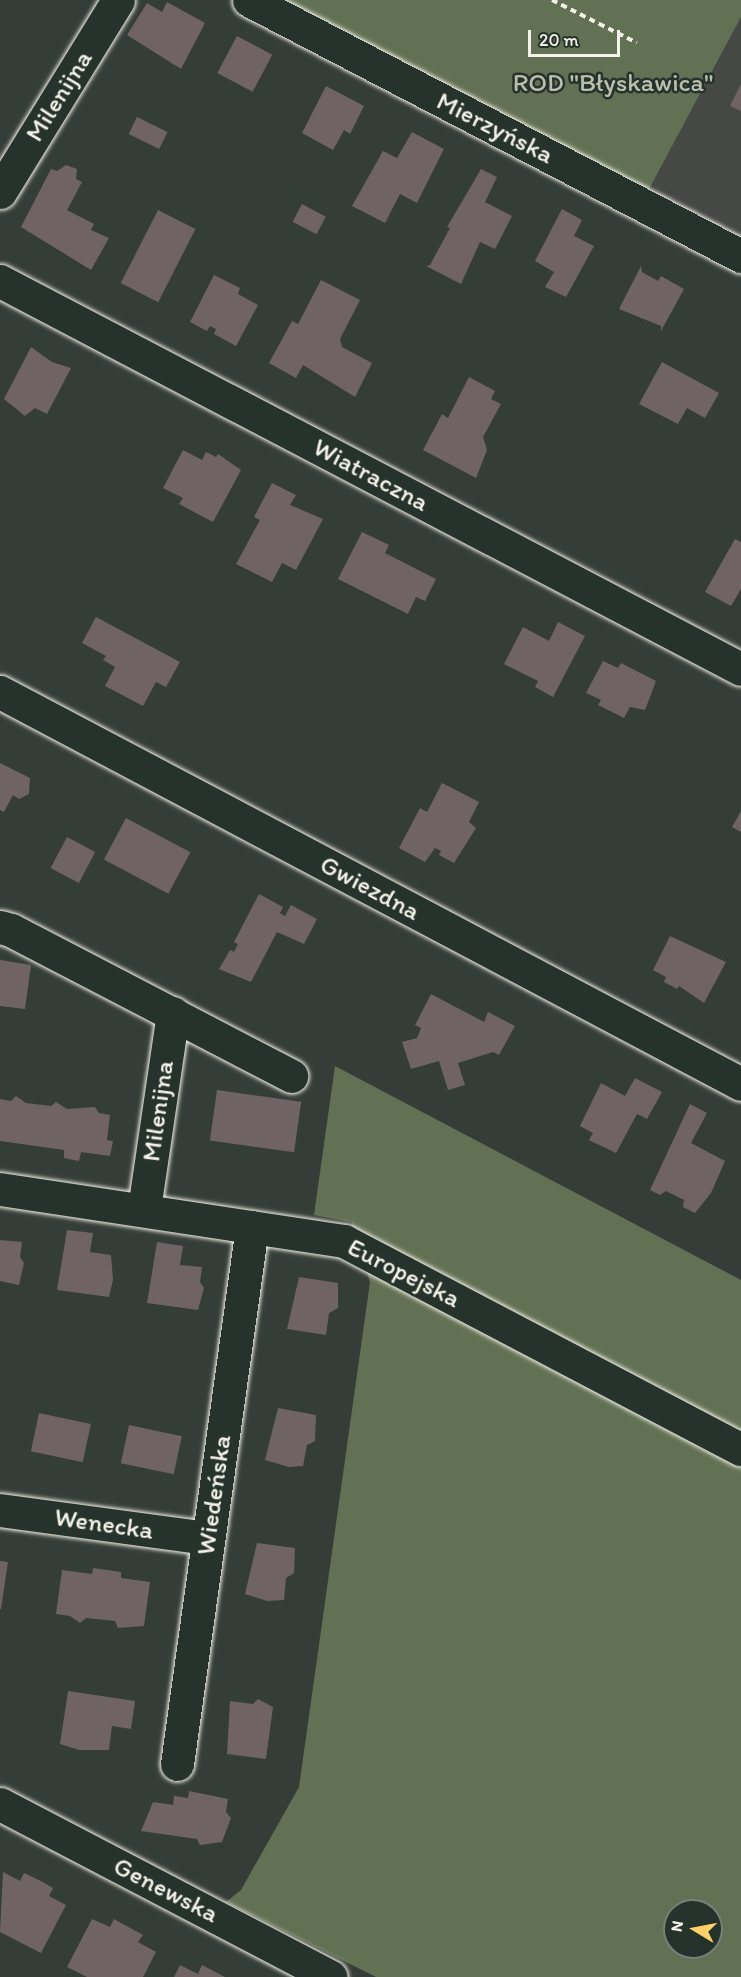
<!DOCTYPE html>
<meta charset="utf-8">
<style>
body{margin:0}
#map{position:relative;width:741px;height:1977px;overflow:hidden;background:#353d38;font-family:Itim,sans-serif}
div>[style]{position:absolute}
.built>*{inset:0;background:#464846}
.green>*{inset:0;background:#627153}
.building>*{inset:0;background:#6f6366;transform-origin:0 0}
.path>*{height:4px;margin-top:-2px;transform-origin:0;background:repeating-linear-gradient(90deg,#f4f1e8 0 6px,transparent 0 10.5px)}
.roads{filter:drop-shadow(0 0 2px #f4f1e8) drop-shadow(0 0 2px #f4f1e8)}
.minor>*{height:33px;margin:-16.5px;padding:0 16.5px;transform-origin:16.5px;border-radius:16.5px;background:#26332d}
span{translate:-50% -50%;white-space:nowrap;text-align:center;line-height:1.15;-webkit-text-stroke:5px #26332d;paint-order:stroke}
.park-label{font-size:26px;color:#babeac}
.street-label{font-size:26px;color:#f4f1e8}
.north{position:absolute;left:663px;top:1899px;width:60px;height:60px;box-sizing:border-box;background:#26332d;border:2px solid #787f78;border-radius:50%;rotate:280deg;font-size:16px;font-weight:700;line-height:24px;text-align:center;color:#f4f1e8}
.north::after{content:'';display:block;margin:auto;width:21px;height:27px;background:#ffd166;clip-path:polygon(50% 0,100% 100%,50% 72%,0 100%)}
.scale{position:absolute;left:528px;top:30px;width:92px;height:27px;box-sizing:border-box;border:3px solid #f4f1e8;border-top:0;padding-left:8px;font-size:18px;line-height:21px;white-space:nowrap;color:#f4f1e8;-webkit-text-stroke:4px #26332d;paint-order:stroke}
</style>
<div id="map">
<div class="built">
<div style="clip-path:polygon(741px 17px,741px 241px,647px 193px)"></div>
</div>
<div class="green">
<div style="clip-path:polygon(275px 0,741px 0,741px 17px,647px 193px)"></div>
<div style="clip-path:polygon(evenodd,335px 1066px,741px 1280px,741px 1977px,376px 1977px,226px 1902px,241px 1890px,299px 1787px,370px 1282px,351px 1222px,314px 1215px,335px 1066px,675px 1911px,711px 1911px,711px 1947px,675px 1947px,675px 1911px)"></div>
</div>
<div class="building">
<div style="clip-path:polygon(167px 2px,205px 23px,181px 69px,127px 35px,147px 3px,162px 12px)"></div>
<div style="left:237px;top:36px;width:40px;height:42px;rotate:28deg"></div>
<div style="clip-path:polygon(741px 84px,741px 111px,730px 106px)"></div>
<div style="clip-path:polygon(326px 86px,364px 106px,350px 134px,344px 130px,333px 150px,302px 133px)"></div>
<div style="left:137px;top:117px;width:34px;height:19px;rotate:26deg"></div>
<div style="clip-path:polygon(412px 132px,444px 149px,417px 203px,400px 194px,385px 223px,352px 206px,383px 151px,397px 158px)"></div>
<div style="clip-path:polygon(66px 165px,77px 169px,76px 179px,82px 182px,67px 210px,94px 224px,91px 230px,109px 238px,91px 270px,21px 227px,51px 169px,57px 171px)"></div>
<div style="clip-path:polygon(481px 169px,497px 177px,485px 202px,512px 216px,495px 249px,480px 242px,461px 284px,426px 266px,430px 265px,450px 228px,447px 227px)"></div>
<div style="left:302px;top:204px;width:27px;height:20px;rotate:28deg"></div>
<div style="clip-path:polygon(562px 209px,582px 220px,574px 236px,594px 246px,566px 297px,545px 287px,554px 272px,535px 261px)"></div>
<div style="left:158px;top:210px;width:42px;height:82px;rotate:27deg"></div>
<div style="clip-path:polygon(641px 266px,642px 272px,658px 281px,661px 276px,684px 289px,661px 331px,661px 326px,619px 309px)"></div>
<div style="clip-path:polygon(214px 275px,240px 288px,238px 294px,258px 305px,236px 346px,214px 334px,216px 329px,210px 326px,207px 331px,190px 322px)"></div>
<div style="clip-path:polygon(321px 280px,360px 300px,340px 339px,342px 347px,372px 363px,355px 397px,303px 365px,296px 378px,269px 363px,292px 321px,298px 324px)"></div>
<div style="clip-path:polygon(31px 347px,52px 362px,71px 368px,47px 414px,35px 408px,25px 416px,4px 399px)"></div>
<div style="clip-path:polygon(662px 362px,719px 393px,705px 418px,687px 408px,678px 424px,639px 404px)"></div>
<div style="clip-path:polygon(469px 377px,495px 391px,491px 399px,501px 404px,483px 437px,487px 450px,476px 478px,423px 450px,442px 414px,448px 418px)"></div>
<div style="clip-path:polygon(183px 450px,202px 460px,206px 452px,216px 457px,218px 454px,241px 470px,213px 522px,179px 504px,183px 498px,163px 488px)"></div>
<div style="clip-path:polygon(272px 483px,296px 495px,290px 505px,323px 519px,296px 570px,282px 563px,272px 582px,236px 564px,260px 520px,254px 517px)"></div>
<div style="clip-path:polygon(362px 532px,389px 545px,385px 553px,436px 579px,425px 601px,416px 597px,408px 614px,338px 579px)"></div>
<div style="clip-path:polygon(735px 539px,741px 542px,741px 589px,731px 606px,705px 592px)"></div>
<div style="clip-path:polygon(96px 617px,180px 662px,166px 687px,156px 682px,143px 706px,105px 686px,115px 667px,103px 660px,106px 656px,82px 643px)"></div>
<div style="clip-path:polygon(558px 622px,585px 636px,553px 697px,535px 687px,538px 681px,504px 664px,523px 627px,549px 641px)"></div>
<div style="clip-path:polygon(603px 661px,618px 668px,621px 663px,656px 681px,645px 710px,630px 707px,624px 718px,598px 705px,601px 700px,586px 693px)"></div>
<div style="clip-path:polygon(0 763px,30px 778px,29px 794px,19px 799px,13px 795px,4px 812px,0 810px)"></div>
<div style="clip-path:polygon(442px 783px,479px 802px,469px 822px,476px 828px,454px 863px,439px 855px,441px 851px,435px 848px,425px 862px,399px 848px,420px 808px,427px 812px)"></div>
<div style="clip-path:polygon(741px 811px,741px 832px,732px 827px)"></div>
<div style="left:126px;top:818px;width:73px;height:47px;rotate:28deg"></div>
<div style="left:67px;top:837px;width:32px;height:35px;rotate:28deg"></div>
<div style="clip-path:polygon(259px 894px,283px 907px,280px 913px,285px 916px,291px 905px,317px 919px,304px 944px,277px 932px,251px 982px,219px 969px,230px 950px,234px 952px,238px 944px,234px 942px)"></div>
<div style="clip-path:polygon(670px 936px,726px 962px,704px 1003px,679px 986px,677px 989px,664px 982px,666px 977px,653px 970px)"></div>
<div style="clip-path:polygon(0 960px,31px 965px,25px 1009px,0 1006px)"></div>
<div style="clip-path:polygon(431px 994px,484px 1022px,488px 1012px,515px 1026px,499px 1055px,493px 1052px,458px 1063px,465px 1085px,448px 1090px,439px 1061px,411px 1069px,402px 1042px,417px 1038px,421px 1028px,415px 1025px)"></div>
<div style="clip-path:polygon(635px 1078px,662px 1092px,647px 1119px,637px 1114px,616px 1153px,589px 1140px,593px 1133px,580px 1126px,601px 1083px,625px 1096px)"></div>
<div style="left:217px;top:1090px;width:85px;height:51px;rotate:8deg"></div>
<div style="clip-path:polygon(16px 1096px,26px 1103px,51px 1106px,56px 1102px,67px 1109px,95px 1107px,99px 1113px,110px 1115px,107px 1140px,113px 1141px,110px 1156px,81px 1152px,79px 1161px,64px 1158px,64px 1150px,0 1141px,0 1099px,11px 1101px)"></div>
<div style="clip-path:polygon(690px 1104px,707px 1113px,691px 1143px,725px 1161px,711px 1193px,695px 1213px,683px 1207px,684px 1200px,666px 1191px,660px 1195px,650px 1190px)"></div>
<div style="clip-path:polygon(67px 1230px,93px 1233px,90px 1252px,111px 1255px,113px 1280px,109px 1297px,57px 1290px)"></div>
<div style="clip-path:polygon(0 1240px,22px 1242px,20px 1257px,24px 1263px,19px 1285px,0 1281px)"></div>
<div style="clip-path:polygon(157px 1242px,183px 1246px,180px 1265px,202px 1267px,200px 1282px,204px 1288px,198px 1310px,147px 1303px)"></div>
<div style="clip-path:polygon(299px 1277px,338px 1283px,338px 1308px,329px 1313px,326px 1335px,287px 1329px)"></div>
<div style="clip-path:polygon(278px 1408px,316px 1415px,315px 1441px,307px 1445px,303px 1466px,289px 1467px,265px 1460px)"></div>
<div style="left:39px;top:1413px;width:53px;height:39px;rotate:12deg"></div>
<div style="left:129px;top:1425px;width:54px;height:39px;rotate:12deg"></div>
<div style="clip-path:polygon(257px 1543px,295px 1548px,294px 1573px,286px 1578px,284px 1600px,267px 1601px,245px 1594px)"></div>
<div style="clip-path:polygon(0 1561px,8px 1562px,1px 1609px,0 1609px)"></div>
<div style="clip-path:polygon(93px 1568px,121px 1572px,121px 1578px,150px 1582px,144px 1626px,118px 1628px,115px 1621px,86px 1618px,80px 1623px,70px 1616px,56px 1614px,62px 1570px,92px 1574px)"></div>
<div style="clip-path:polygon(68px 1691px,135px 1701px,131px 1729px,112px 1726px,109px 1750px,79px 1750px,60px 1744px)"></div>
<div style="clip-path:polygon(258px 1699px,273px 1707px,266px 1759px,227px 1754px,230px 1701px,253px 1704px)"></div>
<div style="clip-path:polygon(189px 1791px,228px 1799px,226px 1812px,231px 1818px,222px 1842px,200px 1845px,197px 1839px,141px 1831px,153px 1802px,173px 1805px,174px 1796px,188px 1798px)"></div>
<div style="clip-path:polygon(3px 1872px,20px 1881px,24px 1873px,39px 1880px,53px 1888px,49px 1896px,66px 1905px,41px 1953px,0 1932px)"></div>
<div style="clip-path:polygon(92px 1919px,110px 1927px,114px 1919px,143px 1935px,138px 1942px,156px 1952px,143px 1977px,87px 1977px,67px 1967px)"></div>
<div style="clip-path:polygon(180px 1965px,198px 1974px,202px 1965px,225px 1977px,174px 1977px)"></div>
</div>
<div class="path">
<div style="left:552px;top:0;width:95px;rotate:26.8deg"></div>
</div>
<div class="roads">
<div class="minor">
<div style="left:249px;top:0;width:555px;rotate:27.49deg"></div>
<div style="left:0;top:192px;width:225px;rotate:-58.4deg"></div>
<div style="left:0;top:281px;width:836px;rotate:27.64deg"></div>
<div style="left:0;top:692px;width:838px;rotate:27.88deg"></div>
<div style="left:0;top:927px;width:11px;rotate:15deg"></div>
<div style="left:11px;top:930px;width:316px;rotate:27.5deg"></div>
<div style="left:0;top:1189px;width:348px;rotate:8.6deg"></div>
<div style="left:344px;top:1241px;width:448px;rotate:27.7deg"></div>
<div style="left:144px;top:1209px;width:198px;rotate:-81.6deg"></div>
<div style="left:0;top:1510px;width:210px;rotate:7.7deg"></div>
<div style="left:177px;top:1764px;width:542px;rotate:-82.05deg"></div>
<div style="left:0;top:1804px;width:373px;rotate:27.6deg"></div>
</div>
</div>
<div class="park-label">
<span style="left:613px;top:83px">ROD "Błyskawica"</span>
</div>
<div class="street-label">
<span style="left:59px;top:96px;rotate:-58deg">Milenijna</span>
<span style="left:495px;top:128px;rotate:27deg">Mierzyńska</span>
<span style="left:371px;top:475px;rotate:28deg">Wiatraczna</span>
<span style="left:370px;top:888px;rotate:28deg">Gwiezdna</span>
<span style="left:158px;top:1111px;rotate:-82deg">Milenijna</span>
<span style="left:404px;top:1273px;rotate:27deg">Europejska</span>
<span style="left:214px;top:1495px;rotate:-82deg">Wiedeńska</span>
<span style="left:104px;top:1524px;rotate:8deg">Wenecka</span>
<span style="left:166px;top:1890px;rotate:27deg">Genewska</span>
</div>
<div class="north">N</div>
<div class="scale">20 m</div>
</div>
